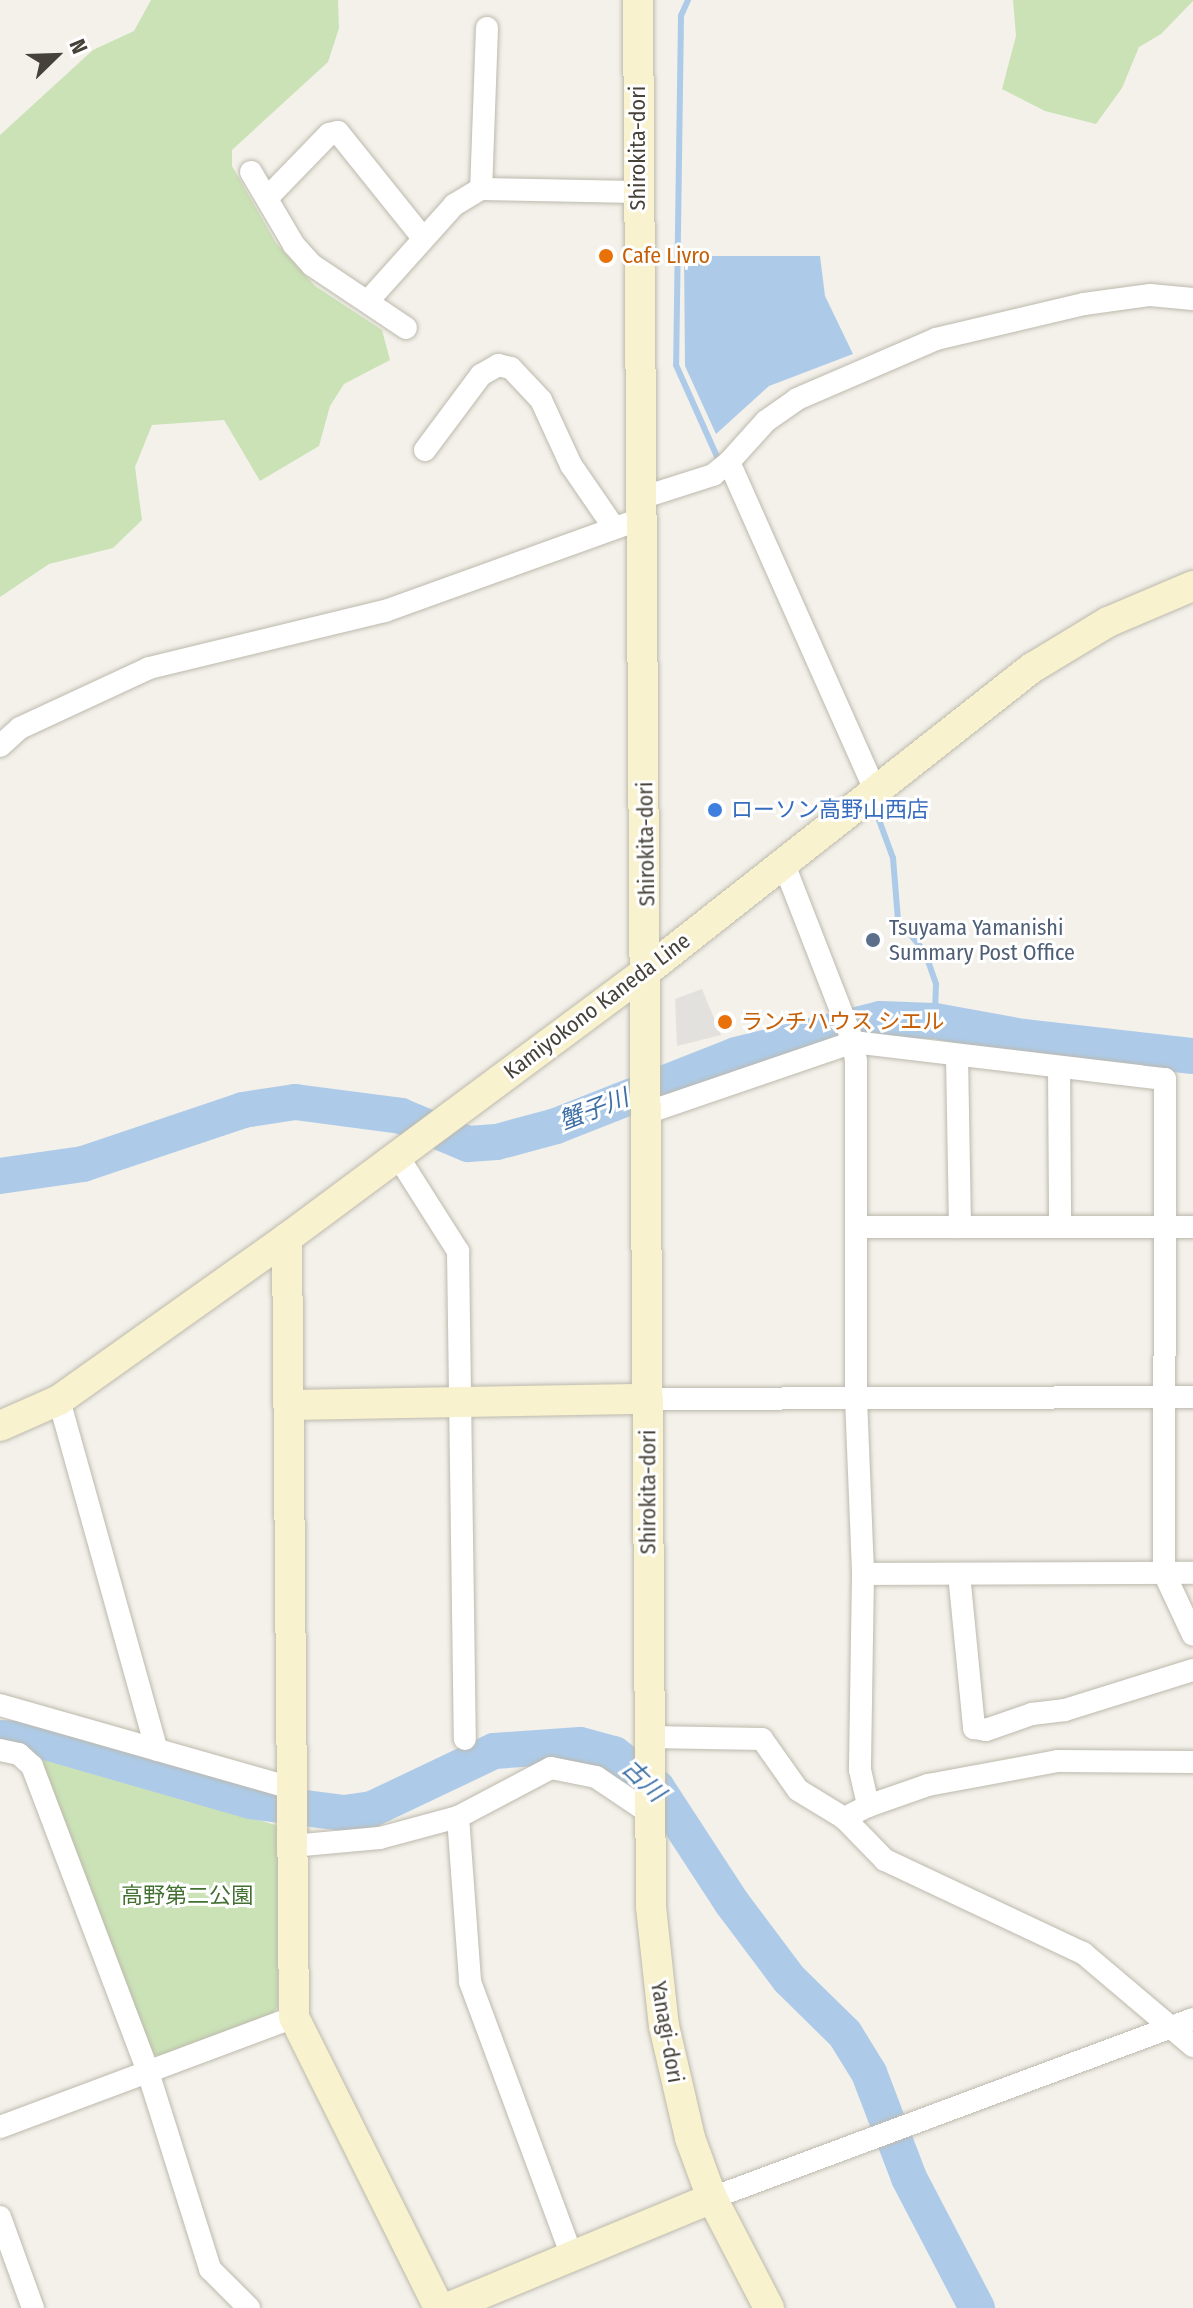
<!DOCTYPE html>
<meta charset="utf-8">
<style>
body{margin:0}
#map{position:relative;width:1193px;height:2308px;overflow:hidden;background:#f3f1ea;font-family:"Fira Sans Condensed","Noto Sans JP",sans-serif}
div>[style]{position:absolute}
.green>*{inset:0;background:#cbe2b7}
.parking>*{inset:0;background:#e2e1de}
.water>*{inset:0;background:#adcbe9}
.stream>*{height:6px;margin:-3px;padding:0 3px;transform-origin:3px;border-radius:3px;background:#adcbe9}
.river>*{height:36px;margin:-18px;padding:0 18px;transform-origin:18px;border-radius:18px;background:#adcbe9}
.roads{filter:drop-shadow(0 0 2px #bdb9ad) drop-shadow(0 0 2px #bdb9ad)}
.street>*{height:22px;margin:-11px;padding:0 11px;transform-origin:11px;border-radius:11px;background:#fff}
.secondary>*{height:30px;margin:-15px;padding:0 15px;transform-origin:15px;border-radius:15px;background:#f9f2ce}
.dots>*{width:22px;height:22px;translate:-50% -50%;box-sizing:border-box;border:4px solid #fff;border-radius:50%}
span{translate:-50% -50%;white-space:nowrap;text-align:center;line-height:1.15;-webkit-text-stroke:6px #fff;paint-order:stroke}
.street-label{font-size:22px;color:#464239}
.food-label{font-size:22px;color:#c56008}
.left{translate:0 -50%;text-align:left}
.shop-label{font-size:22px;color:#366cbe}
.service-label{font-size:22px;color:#4e5e75}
.park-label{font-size:22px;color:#447132}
.water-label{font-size:24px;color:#3d70a6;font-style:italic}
.north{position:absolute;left:16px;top:16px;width:80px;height:80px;-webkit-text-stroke:6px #fff;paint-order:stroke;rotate:67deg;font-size:22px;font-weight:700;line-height:32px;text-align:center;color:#464239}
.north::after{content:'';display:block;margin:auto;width:28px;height:36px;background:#464239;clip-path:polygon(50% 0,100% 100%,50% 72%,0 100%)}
</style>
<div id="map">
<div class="green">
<div style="clip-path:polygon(151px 0,338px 0,339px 28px,328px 62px,232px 150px,232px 166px,276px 243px,315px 286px,382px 330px,390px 360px,344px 384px,330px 406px,319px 446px,260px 481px,224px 420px,152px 425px,135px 467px,142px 520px,113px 548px,49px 564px,0 597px,0 135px,93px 50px,134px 31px)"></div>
<div style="clip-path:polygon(1013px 0,1193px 0,1193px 1px,1161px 34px,1139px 47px,1122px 88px,1096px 124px,1045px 111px,1002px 89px,1016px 36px)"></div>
<div style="clip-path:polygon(38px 1756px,279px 1826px,278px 2006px,273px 2014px,161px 2056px,150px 2053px)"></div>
</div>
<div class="parking">
<div style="clip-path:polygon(702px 989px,721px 1035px,677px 1046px,675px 999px)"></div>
</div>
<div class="water">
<div style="clip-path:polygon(684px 256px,820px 256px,825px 296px,853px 354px,769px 386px,716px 434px,685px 366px)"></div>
</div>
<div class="stream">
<div style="left:688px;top:0;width:17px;rotate:114deg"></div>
<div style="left:681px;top:16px;width:349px;rotate:90.8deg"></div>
<div style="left:676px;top:365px;width:105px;rotate:65.9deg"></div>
<div style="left:879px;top:820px;width:40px;rotate:69.8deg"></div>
<div style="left:893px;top:858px;width:62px;rotate:85.4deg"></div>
<div style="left:898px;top:920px;width:42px;rotate:49.8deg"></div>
<div style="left:925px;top:952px;width:34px;rotate:71deg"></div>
<div style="left:936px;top:984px;width:37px;rotate:92deg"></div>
</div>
<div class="river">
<div style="left:0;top:1176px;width:84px;rotate:-8.2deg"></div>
<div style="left:83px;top:1164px;width:169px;rotate:-18.6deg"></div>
<div style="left:243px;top:1110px;width:53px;rotate:-8.7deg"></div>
<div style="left:295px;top:1102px;width:107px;rotate:7.5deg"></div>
<div style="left:401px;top:1116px;width:73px;rotate:22.7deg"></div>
<div style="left:468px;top:1144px;width:29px;rotate:-4deg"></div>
<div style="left:497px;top:1142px;width:61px;rotate:-15.2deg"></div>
<div style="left:556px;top:1126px;width:193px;rotate:-21.5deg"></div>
<div style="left:736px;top:1055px;width:148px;rotate:-14deg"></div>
<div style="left:880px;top:1019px;width:55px;rotate:2.1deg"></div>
<div style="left:935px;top:1021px;width:89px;rotate:10.3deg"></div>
<div style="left:1023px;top:1037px;width:171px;rotate:6.4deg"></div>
<div style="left:0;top:1738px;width:39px;rotate:3deg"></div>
<div style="left:39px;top:1740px;width:220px;rotate:16.1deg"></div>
<div style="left:250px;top:1801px;width:95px;rotate:7.3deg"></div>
<div style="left:344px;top:1813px;width:28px;rotate:-8deg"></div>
<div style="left:372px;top:1809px;width:135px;rotate:-25.4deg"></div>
<div style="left:494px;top:1751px;width:86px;rotate:-4deg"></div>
<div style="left:580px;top:1745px;width:35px;rotate:15deg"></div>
<div style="left:614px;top:1754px;width:55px;rotate:38.3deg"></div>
<div style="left:657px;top:1788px;width:137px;rotate:56.9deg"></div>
<div style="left:732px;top:1903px;width:95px;rotate:53.1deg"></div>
<div style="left:789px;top:1979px;width:78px;rotate:44.5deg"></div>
<div style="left:845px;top:2034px;width:46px;rotate:58.4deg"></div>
<div style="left:869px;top:2073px;width:112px;rotate:69.1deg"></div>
<div style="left:909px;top:2178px;width:147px;rotate:62.4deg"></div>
</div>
<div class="roads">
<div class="street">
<div style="left:487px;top:28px;width:161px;rotate:92.1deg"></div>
<div style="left:481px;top:189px;width:157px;rotate:1.1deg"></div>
<div style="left:251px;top:172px;width:85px;rotate:59.5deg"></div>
<div style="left:294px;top:245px;width:27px;rotate:48deg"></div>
<div style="left:312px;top:265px;width:113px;rotate:33.8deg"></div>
<div style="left:269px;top:196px;width:86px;rotate:-45.9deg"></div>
<div style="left:329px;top:134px;width:9px;rotate:-13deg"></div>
<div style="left:338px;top:132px;width:136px;rotate:51.3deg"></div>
<div style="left:368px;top:301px;width:129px;rotate:-48.1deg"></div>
<div style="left:454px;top:205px;width:31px;rotate:-31deg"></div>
<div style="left:425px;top:450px;width:94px;rotate:-53.3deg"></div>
<div style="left:481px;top:375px;width:20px;rotate:-30deg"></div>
<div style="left:498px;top:365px;width:13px;rotate:13deg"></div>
<div style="left:511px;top:368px;width:44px;rotate:46.8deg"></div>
<div style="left:541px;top:400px;width:72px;rotate:65.2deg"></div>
<div style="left:571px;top:465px;width:74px;rotate:55.5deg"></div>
<div style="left:641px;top:498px;width:76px;rotate:-17.7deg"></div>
<div style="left:713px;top:475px;width:21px;rotate:-39deg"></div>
<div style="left:0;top:746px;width:27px;rotate:-42deg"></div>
<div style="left:20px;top:728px;width:142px;rotate:-24.9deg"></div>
<div style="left:149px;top:668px;width:243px;rotate:-13.6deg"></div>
<div style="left:385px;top:611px;width:272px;rotate:-19.8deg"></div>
<div style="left:875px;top:790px;width:359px;rotate:-114deg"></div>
<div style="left:729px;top:462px;width:55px;rotate:-47.9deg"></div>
<div style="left:766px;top:421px;width:38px;rotate:-35deg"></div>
<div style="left:797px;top:399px;width:151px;rotate:-23.3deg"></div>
<div style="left:936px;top:339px;width:152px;rotate:-13.3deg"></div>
<div style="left:1084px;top:304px;width:67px;rotate:-7.8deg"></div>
<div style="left:1150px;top:295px;width:43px;rotate:5.3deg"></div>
<div style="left:783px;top:862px;width:193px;rotate:68.7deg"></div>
<div style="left:853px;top:1042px;width:20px;rotate:81deg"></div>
<div style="left:856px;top:1062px;width:336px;rotate:90deg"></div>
<div style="left:856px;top:1398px;width:176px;rotate:87.7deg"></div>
<div style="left:863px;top:1574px;width:196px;rotate:90.9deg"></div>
<div style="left:860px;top:1770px;width:37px;rotate:77deg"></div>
<div style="left:868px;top:1806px;width:27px;rotate:153deg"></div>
<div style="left:957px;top:1055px;width:172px;rotate:89deg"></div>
<div style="left:1059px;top:1067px;width:160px;rotate:89.6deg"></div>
<div style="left:646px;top:1113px;width:219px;rotate:-18.9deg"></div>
<div style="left:853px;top:1042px;width:314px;rotate:6.8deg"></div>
<div style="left:1165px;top:1079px;width:494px;rotate:90.1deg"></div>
<div style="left:1164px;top:1573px;width:68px;rotate:64.9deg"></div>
<div style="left:397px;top:1155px;width:114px;rotate:57.6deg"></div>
<div style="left:458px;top:1251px;width:488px;rotate:89.2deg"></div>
<div style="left:856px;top:1227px;width:337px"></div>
<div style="left:648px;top:1399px;width:545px;rotate:-0.21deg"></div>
<div style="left:59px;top:1400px;width:363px;rotate:74.4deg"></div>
<div style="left:863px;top:1574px;width:330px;rotate:-0.2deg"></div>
<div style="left:959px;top:1574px;width:155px;rotate:84.4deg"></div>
<div style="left:974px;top:1728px;width:12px;rotate:9deg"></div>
<div style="left:986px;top:1730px;width:49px;rotate:-19.2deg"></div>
<div style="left:1032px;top:1714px;width:33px;rotate:-7deg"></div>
<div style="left:1065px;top:1710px;width:134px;rotate:-17.4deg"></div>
<div style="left:0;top:1705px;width:307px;rotate:15.9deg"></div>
<div style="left:649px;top:1737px;width:113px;rotate:1deg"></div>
<div style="left:762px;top:1739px;width:62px;rotate:54.8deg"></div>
<div style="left:798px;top:1790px;width:54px;rotate:31.3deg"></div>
<div style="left:844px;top:1818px;width:59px;rotate:45.7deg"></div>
<div style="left:885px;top:1860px;width:219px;rotate:25.2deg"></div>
<div style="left:1083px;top:1953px;width:144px;rotate:40.2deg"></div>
<div style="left:0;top:1750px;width:19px;rotate:12deg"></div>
<div style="left:19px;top:1754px;width:18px;rotate:43deg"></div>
<div style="left:32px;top:1766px;width:327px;rotate:69.2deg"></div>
<div style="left:148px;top:2072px;width:207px;rotate:72.5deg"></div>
<div style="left:210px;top:2269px;width:55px;rotate:45deg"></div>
<div style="left:868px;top:1806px;width:64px;rotate:-19.3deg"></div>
<div style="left:928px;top:1785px;width:132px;rotate:-10.5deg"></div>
<div style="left:1058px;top:1761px;width:135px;rotate:0.4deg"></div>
<div style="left:458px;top:1817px;width:165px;rotate:85.8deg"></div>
<div style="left:470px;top:1982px;width:290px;rotate:69.6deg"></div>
<div style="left:292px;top:1846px;width:88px;rotate:-5.2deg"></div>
<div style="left:380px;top:1838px;width:81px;rotate:-15.1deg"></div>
<div style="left:458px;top:1817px;width:105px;rotate:-27.8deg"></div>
<div style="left:551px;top:1768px;width:46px;rotate:11.3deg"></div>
<div style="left:596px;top:1777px;width:66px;rotate:33.9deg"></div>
<div style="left:0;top:2127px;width:314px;rotate:-20.5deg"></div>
<div style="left:712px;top:2198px;width:513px;rotate:-20.41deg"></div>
<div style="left:0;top:2217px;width:97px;rotate:70.1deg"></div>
</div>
<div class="secondary">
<div style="left:638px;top:0;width:1907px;rotate:89.61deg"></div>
<div style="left:651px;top:1907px;width:120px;rotate:83.8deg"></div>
<div style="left:664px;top:2026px;width:115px;rotate:76.9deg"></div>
<div style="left:690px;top:2138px;width:64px;rotate:69.9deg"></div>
<div style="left:712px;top:2198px;width:124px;rotate:62.6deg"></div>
<div style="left:287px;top:1238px;width:779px;rotate:89.49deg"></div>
<div style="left:294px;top:2017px;width:325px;rotate:63.5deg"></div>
<div style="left:291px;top:1405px;width:357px;rotate:-1deg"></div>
<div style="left:0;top:1426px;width:64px;rotate:-23.8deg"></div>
<div style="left:59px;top:1400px;width:280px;rotate:-35.4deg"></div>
<div style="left:287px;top:1238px;width:450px;rotate:-36.6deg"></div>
<div style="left:648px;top:970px;width:489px;rotate:-38.2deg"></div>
<div style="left:1032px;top:668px;width:89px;rotate:-31.2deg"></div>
<div style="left:1108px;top:622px;width:92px;rotate:-23deg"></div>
<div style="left:447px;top:2308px;width:287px;rotate:-22.5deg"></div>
</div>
</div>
<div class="dots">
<div style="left:606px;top:256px;background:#e8710a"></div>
<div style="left:715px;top:810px;background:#3f7fe0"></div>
<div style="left:873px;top:940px;background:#5c6f8a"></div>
<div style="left:725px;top:1022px;background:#e8710a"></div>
</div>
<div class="street-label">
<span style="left:638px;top:148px;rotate:-90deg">Shirokita-dori</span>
<span style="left:646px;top:844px;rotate:-91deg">Shirokita-dori</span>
<span style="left:597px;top:1006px;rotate:-37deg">Kamiyokono Kaneda Line</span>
<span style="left:648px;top:1492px;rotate:-90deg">Shirokita-dori</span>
<span style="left:667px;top:2032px;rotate:80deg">Yanagi-dori</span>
</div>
<div class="food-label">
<span class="left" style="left:622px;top:256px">Cafe Livro</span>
<span class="left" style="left:741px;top:1022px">ランチハウス シエル</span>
</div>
<div class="shop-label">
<span class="left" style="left:731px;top:810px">ローソン高野山西店</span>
</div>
<div class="service-label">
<span class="left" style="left:889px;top:940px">Tsuyama Yamanishi<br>Summary Post Office</span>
</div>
<div class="park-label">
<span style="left:187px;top:1896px">高野第二公園</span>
</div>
<div class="water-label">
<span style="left:594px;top:1110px;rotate:-21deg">蟹子川</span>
<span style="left:643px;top:1781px;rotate:44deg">古川</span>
</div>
<div class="north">N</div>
</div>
